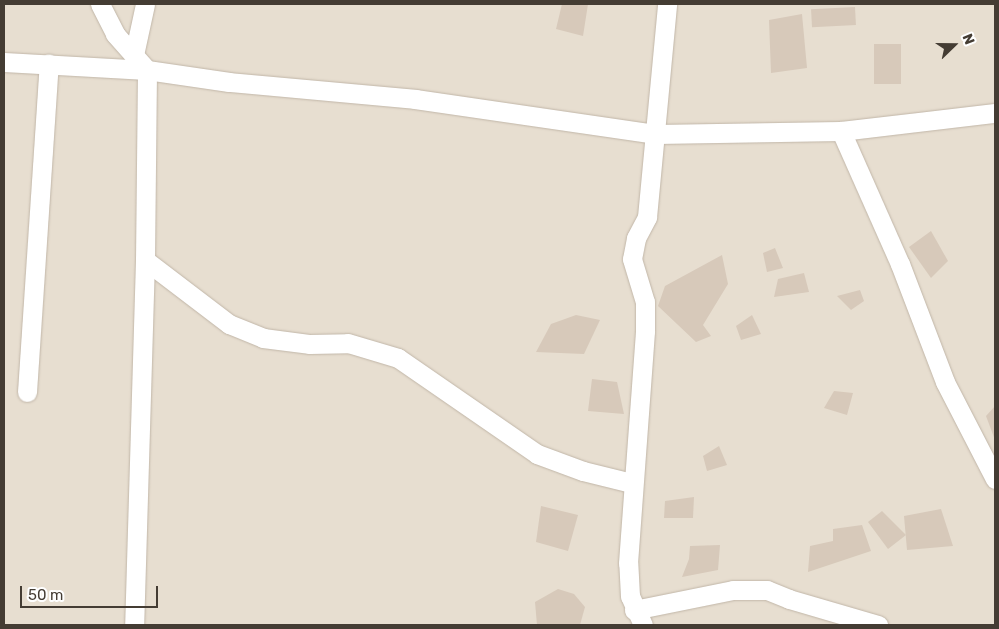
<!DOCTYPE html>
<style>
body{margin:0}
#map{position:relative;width:999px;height:629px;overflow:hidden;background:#f2ece2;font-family:Rubik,sans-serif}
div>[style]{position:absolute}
.residential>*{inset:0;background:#e7ded0;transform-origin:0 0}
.building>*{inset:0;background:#d7c9ba;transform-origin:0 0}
.roads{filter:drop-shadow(0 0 1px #c1b6a8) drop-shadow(0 0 1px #c1b6a8)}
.street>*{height:19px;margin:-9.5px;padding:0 9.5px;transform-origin:9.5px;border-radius:9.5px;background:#fff}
span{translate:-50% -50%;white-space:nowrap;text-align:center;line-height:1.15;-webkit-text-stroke:4.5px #fff;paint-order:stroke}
.frame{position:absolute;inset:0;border:5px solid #443c33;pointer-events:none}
.north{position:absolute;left:929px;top:20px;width:50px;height:50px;-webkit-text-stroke:4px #fff;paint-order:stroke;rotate:68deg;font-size:14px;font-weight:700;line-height:20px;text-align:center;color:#443c33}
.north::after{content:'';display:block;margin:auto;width:18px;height:22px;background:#443c33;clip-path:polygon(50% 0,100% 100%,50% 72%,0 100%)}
.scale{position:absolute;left:20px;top:586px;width:138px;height:22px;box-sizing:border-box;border:2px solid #443c33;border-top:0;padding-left:6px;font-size:15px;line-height:18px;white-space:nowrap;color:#443c33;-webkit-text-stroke:4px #fff;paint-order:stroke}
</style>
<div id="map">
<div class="residential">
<div style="left:4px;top:4px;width:991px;height:621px"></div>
</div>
<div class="building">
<div style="clip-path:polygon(562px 4px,588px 4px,583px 36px,556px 29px)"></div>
<div style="left:855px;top:7px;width:18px;height:44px;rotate:87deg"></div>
<div style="clip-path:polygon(802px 14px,807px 68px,771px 73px,769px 20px)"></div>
<div style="left:874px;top:44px;width:27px;height:40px"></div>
<div style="clip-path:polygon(931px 231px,948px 261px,931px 278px,909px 247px)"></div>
<div style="clip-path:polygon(775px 248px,783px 268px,767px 272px,763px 253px)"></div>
<div style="clip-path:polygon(722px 255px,728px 284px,703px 325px,711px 336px,696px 342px,658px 306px,665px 286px)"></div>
<div style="clip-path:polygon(804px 273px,809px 292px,774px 297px,778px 279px)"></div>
<div style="clip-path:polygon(860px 290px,864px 301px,851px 310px,837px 296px)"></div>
<div style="clip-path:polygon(576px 315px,600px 320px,584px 354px,536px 352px,551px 324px)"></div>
<div style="clip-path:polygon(752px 315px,761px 334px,741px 340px,736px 326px)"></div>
<div style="clip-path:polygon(592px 379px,617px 382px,624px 414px,588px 411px)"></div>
<div style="clip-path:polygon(834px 391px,853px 393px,847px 415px,824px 408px)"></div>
<div style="clip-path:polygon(995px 406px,995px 440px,986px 416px)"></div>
<div style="clip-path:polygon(719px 446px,727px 465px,707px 471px,703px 456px)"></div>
<div style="clip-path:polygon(694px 497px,693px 518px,664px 518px,665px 501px)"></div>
<div style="clip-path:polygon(541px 506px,578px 515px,568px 551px,536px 542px)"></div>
<div style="clip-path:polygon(941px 509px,953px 546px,907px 550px,904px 516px)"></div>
<div style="clip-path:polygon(882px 511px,906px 535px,888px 549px,868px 522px)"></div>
<div style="clip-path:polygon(862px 525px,871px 551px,808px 572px,810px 546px,833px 541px,833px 529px)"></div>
<div style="clip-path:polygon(720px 545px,718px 570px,682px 577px,689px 559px,690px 546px)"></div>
<div style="clip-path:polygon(558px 589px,574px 594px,585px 607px,580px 625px,537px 625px,535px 602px)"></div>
</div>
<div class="roads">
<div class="street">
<div style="left:100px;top:4px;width:34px;rotate:63deg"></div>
<div style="left:115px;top:34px;width:48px;rotate:48.4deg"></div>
<div style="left:147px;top:70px;width:83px;rotate:8.3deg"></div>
<div style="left:229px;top:82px;width:187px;rotate:5.2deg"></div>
<div style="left:415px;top:99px;width:244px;rotate:8.3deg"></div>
<div style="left:656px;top:134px;width:185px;rotate:-0.9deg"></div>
<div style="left:841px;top:131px;width:155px;rotate:-6.7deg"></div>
<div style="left:134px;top:55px;width:52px;rotate:-77.8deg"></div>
<div style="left:4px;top:62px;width:143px;rotate:3.2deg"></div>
<div style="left:147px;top:70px;width:190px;rotate:90.6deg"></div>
<div style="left:145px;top:260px;width:365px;rotate:91.7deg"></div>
<div style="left:841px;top:131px;width:145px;rotate:66.1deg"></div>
<div style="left:900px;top:264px;width:126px;rotate:69.1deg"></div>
<div style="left:945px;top:382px;width:109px;rotate:62.7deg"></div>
<div style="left:145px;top:260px;width:106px;rotate:37.3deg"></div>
<div style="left:229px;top:324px;width:37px;rotate:22deg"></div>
<div style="left:263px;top:338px;width:46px;rotate:7.4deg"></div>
<div style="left:309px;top:344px;width:39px;rotate:-1deg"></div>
<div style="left:348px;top:343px;width:52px;rotate:16.7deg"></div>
<div style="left:398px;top:358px;width:169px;rotate:34.6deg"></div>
<div style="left:537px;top:454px;width:49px;rotate:20.3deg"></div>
<div style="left:583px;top:471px;width:50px;rotate:13.8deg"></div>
<div style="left:27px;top:392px;width:329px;rotate:-86.2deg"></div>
<div style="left:634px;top:610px;width:101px;rotate:-11.4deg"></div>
<div style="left:733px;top:590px;width:34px"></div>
<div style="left:767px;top:590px;width:24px;rotate:22deg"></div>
<div style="left:789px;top:599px;width:93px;rotate:16.3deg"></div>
<div style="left:643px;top:625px;width:32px;rotate:-114deg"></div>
<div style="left:630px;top:596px;width:33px;rotate:-93deg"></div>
<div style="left:628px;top:563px;width:233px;rotate:-85.8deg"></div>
<div style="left:645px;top:331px;width:29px;rotate:-90deg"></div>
<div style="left:645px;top:302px;width:45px;rotate:-106.8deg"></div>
<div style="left:632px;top:259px;width:21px;rotate:-79deg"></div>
<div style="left:636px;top:238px;width:24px;rotate:-62deg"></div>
<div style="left:647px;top:217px;width:214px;rotate:-84.6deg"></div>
</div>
</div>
<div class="frame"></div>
<div class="north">N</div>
<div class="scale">50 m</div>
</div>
